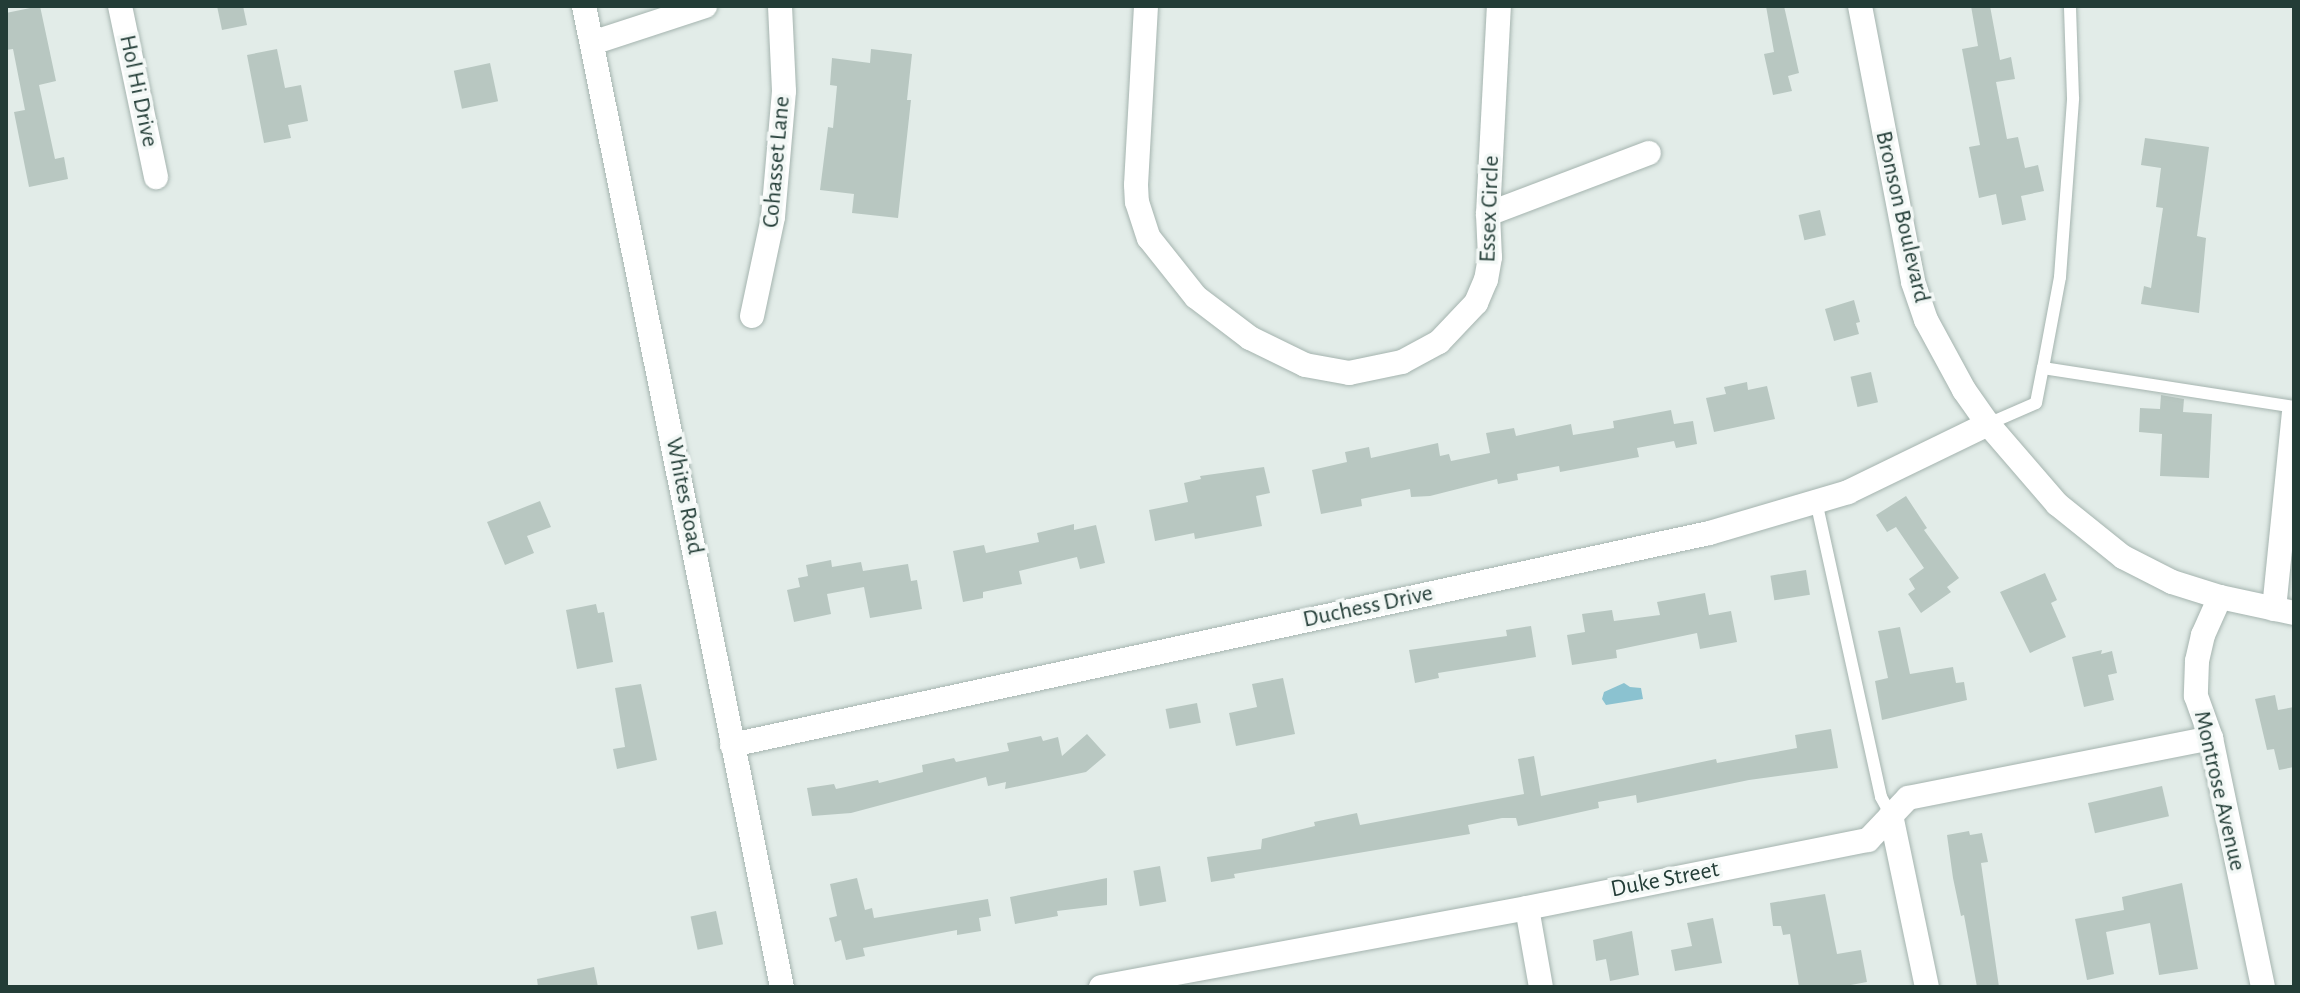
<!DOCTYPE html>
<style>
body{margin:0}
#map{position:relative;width:2300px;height:993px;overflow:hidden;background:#e2ece8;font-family:"Alegreya Sans",sans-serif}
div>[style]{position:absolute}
.water>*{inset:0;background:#8bc2d0}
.building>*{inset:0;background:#b8c7c1;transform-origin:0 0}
.roads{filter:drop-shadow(0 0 2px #a5b4af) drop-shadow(0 0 2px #a5b4af)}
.lane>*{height:12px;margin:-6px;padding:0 6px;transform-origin:6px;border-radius:6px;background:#fff}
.street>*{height:24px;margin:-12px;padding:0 12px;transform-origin:12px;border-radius:12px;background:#fff}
.secondary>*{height:24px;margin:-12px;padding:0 12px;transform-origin:12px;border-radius:12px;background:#fff}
span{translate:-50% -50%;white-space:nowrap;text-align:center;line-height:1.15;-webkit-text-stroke:7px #f3f8f6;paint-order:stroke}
.street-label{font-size:24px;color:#233d37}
.frame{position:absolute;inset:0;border:8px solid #233d37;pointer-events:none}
</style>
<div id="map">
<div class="water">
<div style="clip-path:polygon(1624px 683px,1630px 687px,1641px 688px,1643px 699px,1606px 705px,1602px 699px,1604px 692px)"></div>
</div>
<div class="building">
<div style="clip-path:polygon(40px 6px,56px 81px,39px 85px,55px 159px,64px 157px,68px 179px,29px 187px,14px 112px,25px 110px,13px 49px,6px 50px,6px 13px)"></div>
<div style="clip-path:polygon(217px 6px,243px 6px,247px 25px,222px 30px)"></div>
<div style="clip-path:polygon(1766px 6px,1784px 6px,1799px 73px,1788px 76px,1792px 91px,1773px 95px,1764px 54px,1774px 52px)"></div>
<div style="clip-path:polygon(1971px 6px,1990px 6px,2000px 60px,2011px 57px,2015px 79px,1996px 82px,2007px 139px,2018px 137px,2025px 168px,2038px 165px,2044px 191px,2021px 196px,2026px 220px,2002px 225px,1996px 194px,1979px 198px,1969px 147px,1980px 145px,1962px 49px,1978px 46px)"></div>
<div style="clip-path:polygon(277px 49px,285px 88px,301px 85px,308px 121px,288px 125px,291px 138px,264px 143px,247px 55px)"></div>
<div style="clip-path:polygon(871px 49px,912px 54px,907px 100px,911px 100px,898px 218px,852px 213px,854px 194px,820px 190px,828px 127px,833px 128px,837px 86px,830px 85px,832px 58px,870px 63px)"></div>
<div style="left:490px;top:63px;width:39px;height:37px;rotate:78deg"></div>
<div style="clip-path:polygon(2145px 138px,2209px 147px,2197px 236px,2206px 238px,2199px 313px,2141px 304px,2144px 286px,2151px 288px,2163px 208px,2156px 207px,2161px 168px,2141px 165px)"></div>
<div style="left:1820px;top:210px;width:26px;height:22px;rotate:77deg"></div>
<div style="clip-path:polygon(1854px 300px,1860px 322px,1856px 323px,1859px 334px,1834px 341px,1825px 309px)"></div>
<div style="left:1871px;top:372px;width:31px;height:21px;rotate:77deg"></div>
<div style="clip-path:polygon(1747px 382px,1748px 390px,1767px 386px,1775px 419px,1714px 432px,1706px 398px,1726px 394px,1724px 387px)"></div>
<div style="clip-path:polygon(2161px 395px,2184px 399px,2183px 412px,2212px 414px,2209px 478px,2160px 476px,2162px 434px,2139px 432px,2140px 408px,2160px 409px)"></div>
<div style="clip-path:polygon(1671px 410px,1674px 424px,1693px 421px,1697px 444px,1676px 448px,1674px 441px,1637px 448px,1639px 457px,1560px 472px,1559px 466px,1517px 474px,1518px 480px,1498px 484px,1497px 479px,1430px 496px,1411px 497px,1410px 489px,1361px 499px,1362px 506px,1321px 514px,1312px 470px,1347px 462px,1345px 452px,1369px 447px,1371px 458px,1438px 443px,1440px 456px,1449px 454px,1451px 461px,1490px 453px,1486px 433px,1514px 428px,1516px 436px,1571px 424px,1573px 435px,1614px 428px,1613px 421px)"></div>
<div style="clip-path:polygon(1264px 467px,1270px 493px,1256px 496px,1262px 526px,1195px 539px,1194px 533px,1155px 541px,1149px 510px,1188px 502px,1184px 483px,1201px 479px,1200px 476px)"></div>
<div style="clip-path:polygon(1906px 496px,1927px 528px,1924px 530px,1959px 578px,1947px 587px,1951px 592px,1921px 613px,1908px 594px,1915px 589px,1909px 579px,1924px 568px,1896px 527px,1887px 532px,1876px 515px)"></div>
<div style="clip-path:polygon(540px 501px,551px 527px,527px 536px,534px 553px,505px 565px,487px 522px)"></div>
<div style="clip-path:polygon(1074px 524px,1074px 530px,1096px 525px,1105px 563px,1080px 569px,1077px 557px,1019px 571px,1022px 584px,983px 592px,983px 598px,963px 602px,953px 551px,984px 545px,986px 553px,1039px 542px,1037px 533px)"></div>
<div style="clip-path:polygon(831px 560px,832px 567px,861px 562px,863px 571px,908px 564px,911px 581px,917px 580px,922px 609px,870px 618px,864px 587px,827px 594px,831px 614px,794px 622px,787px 590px,800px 587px,798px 578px,808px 576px,806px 565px)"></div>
<div style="left:1806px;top:570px;width:25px;height:36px;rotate:81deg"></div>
<div style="clip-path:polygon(2045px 573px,2057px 600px,2051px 603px,2066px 637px,2030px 653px,2000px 592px)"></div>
<div style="clip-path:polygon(1705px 593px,1709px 615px,1731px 611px,1737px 642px,1700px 649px,1697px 633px,1616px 650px,1617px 658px,1572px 665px,1567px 635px,1585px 632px,1582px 614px,1612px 610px,1614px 621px,1660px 615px,1657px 602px)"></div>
<div style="clip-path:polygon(596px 604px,598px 613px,604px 612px,613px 662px,577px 669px,566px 610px)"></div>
<div style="clip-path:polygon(1531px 626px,1536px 657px,1438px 673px,1439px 678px,1415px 683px,1409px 650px,1507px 636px,1506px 630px)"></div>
<div style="clip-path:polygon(1900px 627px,1910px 674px,1953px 667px,1956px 683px,1964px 682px,1967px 700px,1882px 720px,1875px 681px,1888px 678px,1878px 631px)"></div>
<div style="clip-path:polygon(2102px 650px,2101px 654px,2112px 651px,2117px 673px,2108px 675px,2114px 700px,2084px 707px,2072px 657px)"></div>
<div style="clip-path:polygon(1283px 678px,1295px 734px,1236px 746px,1229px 713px,1257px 707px,1252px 684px)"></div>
<div style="clip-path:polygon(641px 684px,657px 760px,617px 769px,613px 749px,625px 747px,615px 688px)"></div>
<div style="clip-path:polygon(2275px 695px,2278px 710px,2294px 707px,2294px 767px,2279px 770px,2274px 749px,2267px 750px,2255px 699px)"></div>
<div style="left:1197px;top:703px;width:20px;height:32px;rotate:79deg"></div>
<div style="clip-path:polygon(1831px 729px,1838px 768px,1749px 780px,1637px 803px,1636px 795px,1598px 802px,1599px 808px,1518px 826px,1516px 818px,1502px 818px,1468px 825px,1470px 834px,1234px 874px,1235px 878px,1211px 882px,1207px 857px,1261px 849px,1262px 839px,1315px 826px,1314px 822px,1357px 813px,1360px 825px,1524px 794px,1518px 759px,1534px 756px,1541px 796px,1716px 759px,1717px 763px,1797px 748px,1795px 735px)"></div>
<div style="clip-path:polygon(1087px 734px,1106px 755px,1086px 772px,1005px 789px,1006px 782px,988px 786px,986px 777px,851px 813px,812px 816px,807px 788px,834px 784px,836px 789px,878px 780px,879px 783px,923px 772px,922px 765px,954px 758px,956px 762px,1009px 751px,1007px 743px,1041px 736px,1043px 741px,1058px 737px,1062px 756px)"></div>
<div style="left:2162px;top:786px;width:31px;height:76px;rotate:77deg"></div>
<div style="clip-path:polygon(1969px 831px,1970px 835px,1982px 833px,1988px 862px,1981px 863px,1999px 987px,1977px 987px,1964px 915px,1961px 916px,1953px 878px,1947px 835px)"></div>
<div style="left:1160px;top:866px;width:36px;height:27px;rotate:80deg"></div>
<div style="clip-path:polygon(857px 878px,865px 910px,872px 908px,874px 918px,988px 899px,991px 916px,979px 918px,981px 931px,957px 935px,957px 930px,863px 948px,865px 956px,846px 960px,841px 940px,835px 942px,829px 918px,837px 916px,830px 884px)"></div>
<div style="clip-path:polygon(1107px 878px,1107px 905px,1057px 911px,1058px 916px,1015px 924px,1010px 897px)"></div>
<div style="clip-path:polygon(2182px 883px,2198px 969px,2159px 975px,2150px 923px,2106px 932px,2114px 974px,2087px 980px,2075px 919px,2124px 910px,2122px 897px)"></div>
<div style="clip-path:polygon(1825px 894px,1837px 954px,1861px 950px,1867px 982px,1840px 987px,1799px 987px,1790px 934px,1783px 935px,1781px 926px,1773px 926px,1770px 903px)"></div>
<div style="left:716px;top:911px;width:34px;height:26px;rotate:78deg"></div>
<div style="clip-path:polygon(1713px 918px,1722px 963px,1675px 971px,1671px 950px,1692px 946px,1687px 923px)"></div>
<div style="clip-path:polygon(1632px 931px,1639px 975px,1610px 981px,1606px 959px,1596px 961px,1593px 940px)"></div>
<div style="clip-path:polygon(594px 967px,598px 987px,538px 987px,537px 979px)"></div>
</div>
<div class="roads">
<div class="lane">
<div style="left:2043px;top:368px;width:254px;rotate:8.8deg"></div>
<div style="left:1988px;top:424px;width:52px;rotate:-23.6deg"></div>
<div style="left:2036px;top:403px;width:36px;rotate:-79deg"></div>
<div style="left:2043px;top:368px;width:93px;rotate:-79.4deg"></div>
<div style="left:2060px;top:277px;width:179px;rotate:-85.8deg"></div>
<div style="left:2073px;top:98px;width:92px;rotate:-91.9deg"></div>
<div style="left:1816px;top:501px;width:303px;rotate:77.6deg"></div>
<div style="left:1881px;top:797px;width:21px;rotate:61deg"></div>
</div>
<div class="street">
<div style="left:120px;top:6px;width:175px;rotate:78.1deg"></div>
<div style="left:1146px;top:6px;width:179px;rotate:93.2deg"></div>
<div style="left:1136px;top:185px;width:17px;rotate:87deg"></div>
<div style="left:1137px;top:202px;width:38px;rotate:72deg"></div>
<div style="left:1149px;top:238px;width:75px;rotate:51.5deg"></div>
<div style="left:1196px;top:297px;width:68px;rotate:37.2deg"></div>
<div style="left:1250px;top:338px;width:61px;rotate:26.1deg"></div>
<div style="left:1305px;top:365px;width:45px;rotate:10.3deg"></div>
<div style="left:1349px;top:373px;width:54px;rotate:-11.7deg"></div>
<div style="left:1402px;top:362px;width:42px;rotate:-28.4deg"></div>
<div style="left:1439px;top:342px;width:54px;rotate:-46.5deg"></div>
<div style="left:1476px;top:303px;width:25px;rotate:-67deg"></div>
<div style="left:1486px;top:280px;width:23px;rotate:-80deg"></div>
<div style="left:1490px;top:257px;width:43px;rotate:-92.7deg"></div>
<div style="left:1488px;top:214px;width:208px;rotate:-87deg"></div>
<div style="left:1860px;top:6px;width:281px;rotate:79.1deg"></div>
<div style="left:1913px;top:282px;width:40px;rotate:71.1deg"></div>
<div style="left:1926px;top:320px;width:80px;rotate:61.5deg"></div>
<div style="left:1964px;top:390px;width:42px;rotate:54.8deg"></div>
<div style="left:1988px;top:424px;width:106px;rotate:49.2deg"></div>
<div style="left:2057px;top:504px;width:85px;rotate:38.8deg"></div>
<div style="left:2123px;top:557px;width:55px;rotate:27deg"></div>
<div style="left:2172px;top:582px;width:50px;rotate:17.4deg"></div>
<div style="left:2220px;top:597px;width:76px;rotate:12.2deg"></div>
<div style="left:592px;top:43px;width:119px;rotate:-18.1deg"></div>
<div style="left:1488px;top:214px;width:172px;rotate:-20.8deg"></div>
<div style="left:752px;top:316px;width:101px;rotate:-78deg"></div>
<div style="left:773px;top:217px;width:126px;rotate:-85deg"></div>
<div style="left:784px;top:91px;width:85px;rotate:-92.7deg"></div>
<div style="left:2220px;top:597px;width:42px;rotate:114.1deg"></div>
<div style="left:2203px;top:635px;width:27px;rotate:103deg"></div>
<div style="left:2197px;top:661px;width:35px;rotate:92deg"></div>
<div style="left:2196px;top:696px;width:45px;rotate:70.3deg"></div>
<div style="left:2211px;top:738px;width:254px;rotate:78.2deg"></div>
<div style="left:2274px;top:609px;width:197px;rotate:-84.2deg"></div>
<div style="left:732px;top:745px;width:1000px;rotate:-12.24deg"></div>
<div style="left:1709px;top:533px;width:145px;rotate:-16.4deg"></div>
<div style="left:1848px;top:492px;width:156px;rotate:-25.9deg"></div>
<div style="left:1891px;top:815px;width:176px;rotate:78.2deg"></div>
<div style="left:1527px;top:908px;width:80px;rotate:80deg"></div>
<div style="left:1101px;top:987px;width:433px;rotate:-10.5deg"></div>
<div style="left:1527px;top:908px;width:348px;rotate:-11.3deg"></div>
<div style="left:1868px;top:840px;width:58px;rotate:-46.4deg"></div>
<div style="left:1908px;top:798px;width:309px;rotate:-11.2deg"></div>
</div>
<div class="secondary">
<div style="left:584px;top:6px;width:1001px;rotate:78.59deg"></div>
</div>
</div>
<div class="street-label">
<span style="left:138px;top:91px;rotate:78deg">Hol Hi Drive</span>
<span style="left:777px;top:162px;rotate:-85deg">Cohasset Lane</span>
<span style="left:1490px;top:209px;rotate:-88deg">Essex Circle</span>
<span style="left:1902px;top:217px;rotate:77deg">Bronson Boulevard</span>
<span style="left:684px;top:496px;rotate:79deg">Whites Road</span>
<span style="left:1368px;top:607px;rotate:-12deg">Duchess Drive</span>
<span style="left:2219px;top:791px;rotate:77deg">Montrose Avenue</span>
<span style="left:1665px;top:880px;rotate:-11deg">Duke Street</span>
</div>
<div class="frame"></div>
</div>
